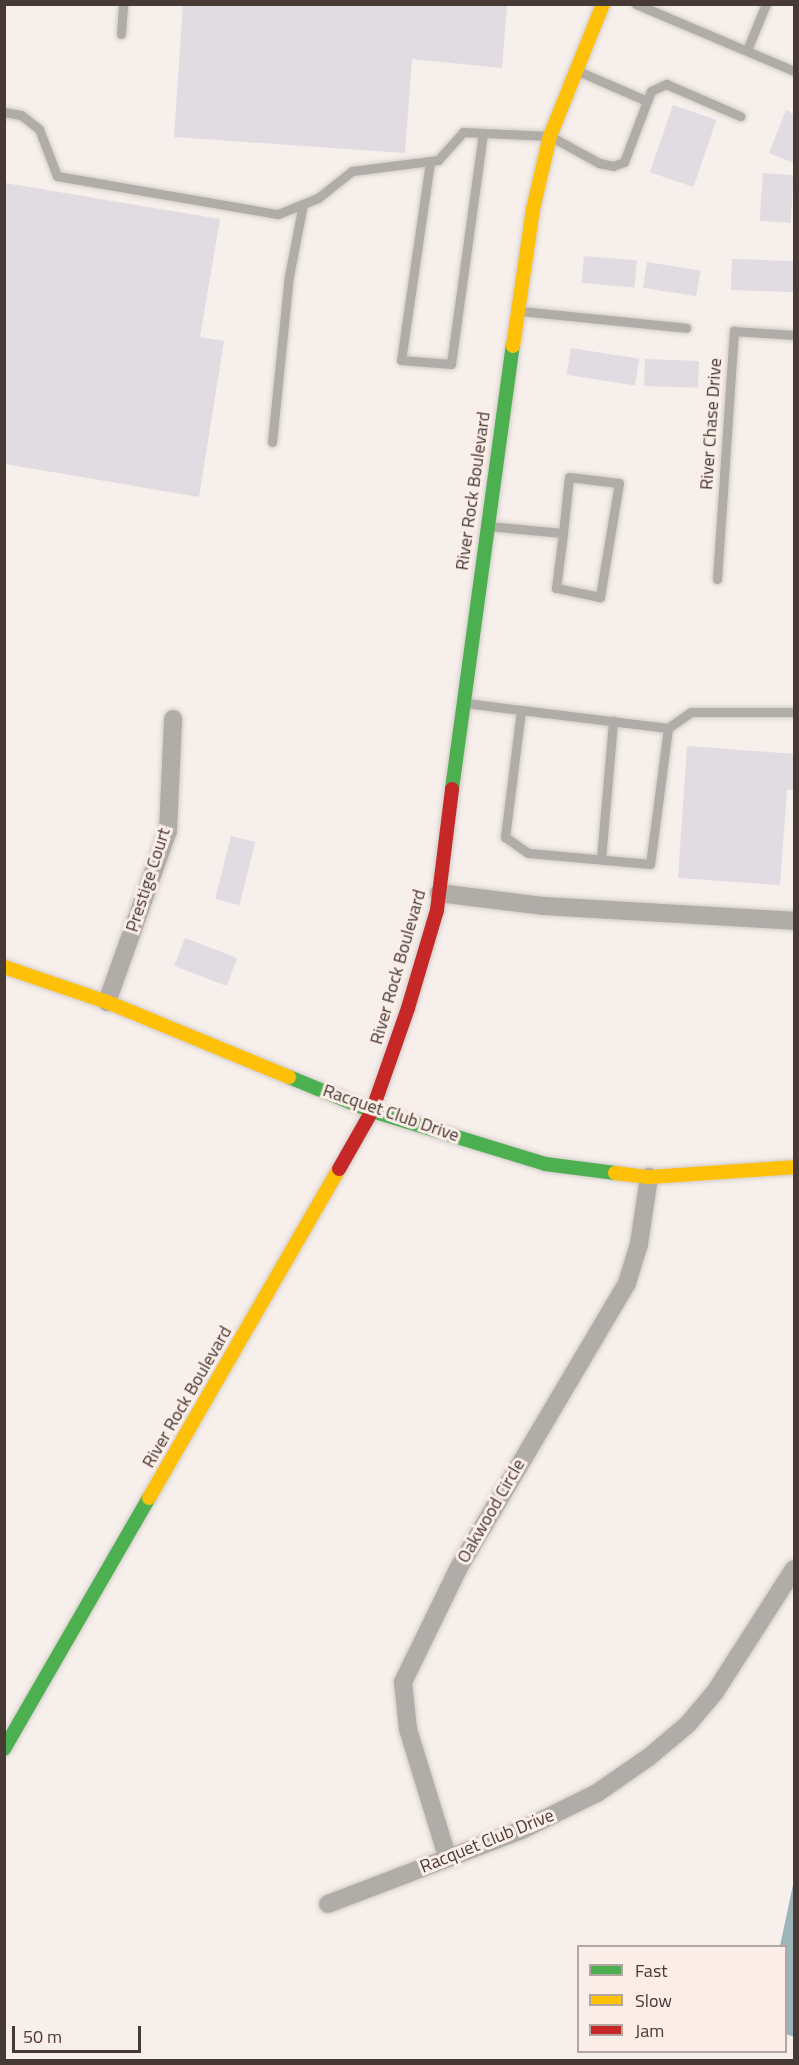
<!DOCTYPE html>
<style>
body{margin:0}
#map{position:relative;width:799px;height:2065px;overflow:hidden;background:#f6efeb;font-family:"Titillium Web",sans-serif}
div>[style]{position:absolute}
.water>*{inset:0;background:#9bb5b9}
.building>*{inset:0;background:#e0dce1;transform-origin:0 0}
.roads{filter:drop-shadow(0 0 2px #d2cbc7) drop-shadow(0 0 2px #d2cbc7)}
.lane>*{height:9px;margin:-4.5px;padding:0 4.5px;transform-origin:4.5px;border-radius:4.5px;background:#b0aca8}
.street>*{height:18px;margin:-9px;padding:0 9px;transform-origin:9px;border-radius:9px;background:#b0aca8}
.fast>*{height:14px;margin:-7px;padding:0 7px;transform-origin:7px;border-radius:7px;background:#4caf50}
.slow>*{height:14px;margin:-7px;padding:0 7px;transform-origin:7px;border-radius:7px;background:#ffc107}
.jam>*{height:14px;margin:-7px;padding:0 7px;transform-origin:7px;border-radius:7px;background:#c62828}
span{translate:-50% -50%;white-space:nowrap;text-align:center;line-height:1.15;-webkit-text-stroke:6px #fbede7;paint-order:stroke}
.street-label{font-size:18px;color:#473934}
.frame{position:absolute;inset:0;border:6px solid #473934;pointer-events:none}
.legend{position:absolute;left:577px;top:1945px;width:210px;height:108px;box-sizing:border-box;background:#fbede7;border:2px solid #b3a59f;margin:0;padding:8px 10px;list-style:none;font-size:18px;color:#473934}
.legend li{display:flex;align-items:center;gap:12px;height:30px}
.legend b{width:30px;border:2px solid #b3a59f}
.scale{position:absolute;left:12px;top:2026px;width:129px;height:27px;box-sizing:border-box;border:3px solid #473934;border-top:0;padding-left:8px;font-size:18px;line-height:21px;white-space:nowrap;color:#473934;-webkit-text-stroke:4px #fbede7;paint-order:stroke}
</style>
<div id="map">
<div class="water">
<div style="clip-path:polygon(794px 1880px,794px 2037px,786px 2034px,786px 1946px,780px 1946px)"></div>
</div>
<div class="building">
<div style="clip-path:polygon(183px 5px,507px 5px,502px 68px,412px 59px,405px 153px,174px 137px)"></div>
<div style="left:673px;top:105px;width:46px;height:71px;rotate:19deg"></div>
<div style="clip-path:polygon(786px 110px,794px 114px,794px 163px,769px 153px)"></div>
<div style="left:763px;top:173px;width:31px;height:48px;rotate:4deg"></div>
<div style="clip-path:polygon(5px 183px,220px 219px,200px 337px,224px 341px,199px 497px,5px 464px)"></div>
<div style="left:584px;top:256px;width:53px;height:27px;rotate:5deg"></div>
<div style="left:732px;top:259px;width:62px;height:31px;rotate:2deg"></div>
<div style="left:647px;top:262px;width:54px;height:26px;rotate:9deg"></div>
<div style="left:571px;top:348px;width:69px;height:27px;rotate:9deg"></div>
<div style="left:645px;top:359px;width:54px;height:27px;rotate:2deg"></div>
<div style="clip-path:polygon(687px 746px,794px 754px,794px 790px,787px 790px,780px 885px,678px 878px)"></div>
<div style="left:231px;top:836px;width:25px;height:65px;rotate:14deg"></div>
<div style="left:185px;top:938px;width:56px;height:30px;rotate:21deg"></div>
</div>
<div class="roads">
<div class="lane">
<div style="left:636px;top:4px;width:172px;rotate:23deg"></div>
<div style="left:121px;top:34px;width:30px;rotate:-86deg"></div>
<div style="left:747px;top:50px;width:50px;rotate:-67.6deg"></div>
<div style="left:647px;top:101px;width:11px;rotate:-68deg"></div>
<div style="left:651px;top:91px;width:17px;rotate:-25deg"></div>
<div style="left:666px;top:84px;width:81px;rotate:23.4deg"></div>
<div style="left:4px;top:112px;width:17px;rotate:10deg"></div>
<div style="left:21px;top:115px;width:23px;rotate:38deg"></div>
<div style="left:39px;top:129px;width:50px;rotate:69deg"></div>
<div style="left:57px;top:176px;width:224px;rotate:9.8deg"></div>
<div style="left:278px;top:214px;width:43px;rotate:-21.8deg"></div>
<div style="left:318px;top:198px;width:43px;rotate:-38.5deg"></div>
<div style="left:352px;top:171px;width:87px;rotate:-7.3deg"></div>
<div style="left:438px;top:160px;width:38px;rotate:-48deg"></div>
<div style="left:463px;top:132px;width:87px;rotate:2.6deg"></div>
<div style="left:550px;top:136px;width:56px;rotate:28.9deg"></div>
<div style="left:599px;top:163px;width:14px;rotate:12deg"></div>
<div style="left:613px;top:166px;width:12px;rotate:-20deg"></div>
<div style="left:624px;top:162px;width:65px;rotate:-69.3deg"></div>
<div style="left:647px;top:101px;width:75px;rotate:-156.5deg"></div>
<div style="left:430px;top:162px;width:200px;rotate:98.3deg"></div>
<div style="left:401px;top:360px;width:50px;rotate:4.6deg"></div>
<div style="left:451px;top:364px;width:233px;rotate:-82.1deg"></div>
<div style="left:520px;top:311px;width:167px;rotate:5.8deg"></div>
<div style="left:272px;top:442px;width:167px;rotate:-84.2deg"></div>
<div style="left:289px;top:276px;width:73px;rotate:-79deg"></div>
<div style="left:488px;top:526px;width:75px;rotate:5.3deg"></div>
<div style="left:563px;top:533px;width:56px;rotate:-83.9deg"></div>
<div style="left:569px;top:477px;width:50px;rotate:6.8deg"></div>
<div style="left:619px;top:483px;width:116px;rotate:99.5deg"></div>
<div style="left:600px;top:597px;width:45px;rotate:-168.4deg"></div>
<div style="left:556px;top:588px;width:55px;rotate:-82.7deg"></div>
<div style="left:717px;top:579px;width:249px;rotate:-86.1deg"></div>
<div style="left:734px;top:331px;width:60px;rotate:3.8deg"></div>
<div style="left:466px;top:703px;width:55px;rotate:7.3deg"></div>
<div style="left:521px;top:710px;width:148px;rotate:7deg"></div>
<div style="left:668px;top:728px;width:137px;rotate:97.5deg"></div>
<div style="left:650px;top:864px;width:122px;rotate:-174.8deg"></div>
<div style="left:528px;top:853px;width:28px;rotate:-145deg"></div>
<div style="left:505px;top:837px;width:128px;rotate:-82.8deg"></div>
<div style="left:668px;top:728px;width:28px;rotate:-35deg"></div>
<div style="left:691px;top:712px;width:103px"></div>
<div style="left:601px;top:859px;width:139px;rotate:-85deg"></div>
</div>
<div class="street">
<div style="left:439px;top:893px;width:106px;rotate:7.1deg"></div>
<div style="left:544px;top:906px;width:250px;rotate:3.4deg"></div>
<div style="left:107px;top:1002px;width:182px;rotate:-70.4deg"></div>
<div style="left:168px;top:831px;width:112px;rotate:-87.4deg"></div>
<div style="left:447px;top:1856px;width:133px;rotate:-107.1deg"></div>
<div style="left:408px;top:1729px;width:47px;rotate:-96.1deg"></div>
<div style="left:403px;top:1682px;width:126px;rotate:-64deg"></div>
<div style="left:458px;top:1569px;width:332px;rotate:-59.4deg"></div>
<div style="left:627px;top:1283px;width:41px;rotate:-72.9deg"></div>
<div style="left:639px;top:1244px;width:68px;rotate:-81.5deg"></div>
<div style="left:328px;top:1904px;width:208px;rotate:-20.9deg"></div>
<div style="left:522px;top:1830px;width:84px;rotate:-26.3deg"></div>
<div style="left:597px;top:1793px;width:63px;rotate:-34.7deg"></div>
<div style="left:649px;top:1757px;width:51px;rotate:-40.2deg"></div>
<div style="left:688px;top:1724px;width:42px;rotate:-49.8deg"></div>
<div style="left:715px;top:1692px;width:146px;rotate:-57.3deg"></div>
</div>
<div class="fast">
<div style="left:452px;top:789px;width:447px;rotate:-82.2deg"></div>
<div style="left:289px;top:1077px;width:90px;rotate:22.3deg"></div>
<div style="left:372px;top:1111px;width:181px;rotate:17deg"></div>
<div style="left:545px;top:1164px;width:71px;rotate:7.3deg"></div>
<div style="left:4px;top:1749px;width:290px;rotate:-60deg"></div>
</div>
<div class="slow">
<div style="left:513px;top:346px;width:138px;rotate:-81.7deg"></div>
<div style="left:533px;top:209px;width:75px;rotate:-76.9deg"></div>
<div style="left:550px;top:136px;width:142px;rotate:-68.1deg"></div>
<div style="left:4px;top:967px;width:109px;rotate:18.8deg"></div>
<div style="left:107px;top:1002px;width:197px;rotate:22.4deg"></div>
<div style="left:615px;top:1173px;width:34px;rotate:7deg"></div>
<div style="left:649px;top:1177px;width:145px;rotate:-3.9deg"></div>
<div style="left:149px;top:1498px;width:380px;rotate:-60deg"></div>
</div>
<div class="jam">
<div style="left:339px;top:1169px;width:67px;rotate:-60.4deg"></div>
<div style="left:372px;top:1111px;width:109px;rotate:-70.7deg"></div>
<div style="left:408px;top:1008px;width:102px;rotate:-73.5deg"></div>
<div style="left:437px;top:910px;width:122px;rotate:-82.9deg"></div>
</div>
</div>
<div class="street-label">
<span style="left:711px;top:424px;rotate:-86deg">River Chase Drive</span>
<span style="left:473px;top:491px;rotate:-82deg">River Rock Boulevard</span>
<span style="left:148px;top:880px;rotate:-72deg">Prestige Court</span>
<span style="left:398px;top:967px;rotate:-74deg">River Rock Boulevard</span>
<span style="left:391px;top:1113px;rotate:19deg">Racquet Club Drive</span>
<span style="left:187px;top:1397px;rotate:-60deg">River Rock Boulevard</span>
<span style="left:491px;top:1511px;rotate:-60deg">Oakwood Circle</span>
<span style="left:487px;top:1841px;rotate:-22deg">Racquet Club Drive</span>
</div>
<div class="frame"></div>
<ul class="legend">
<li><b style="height:8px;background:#4caf50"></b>Fast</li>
<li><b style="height:8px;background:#ffc107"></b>Slow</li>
<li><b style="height:8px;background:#c62828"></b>Jam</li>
</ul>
<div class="scale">50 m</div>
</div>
